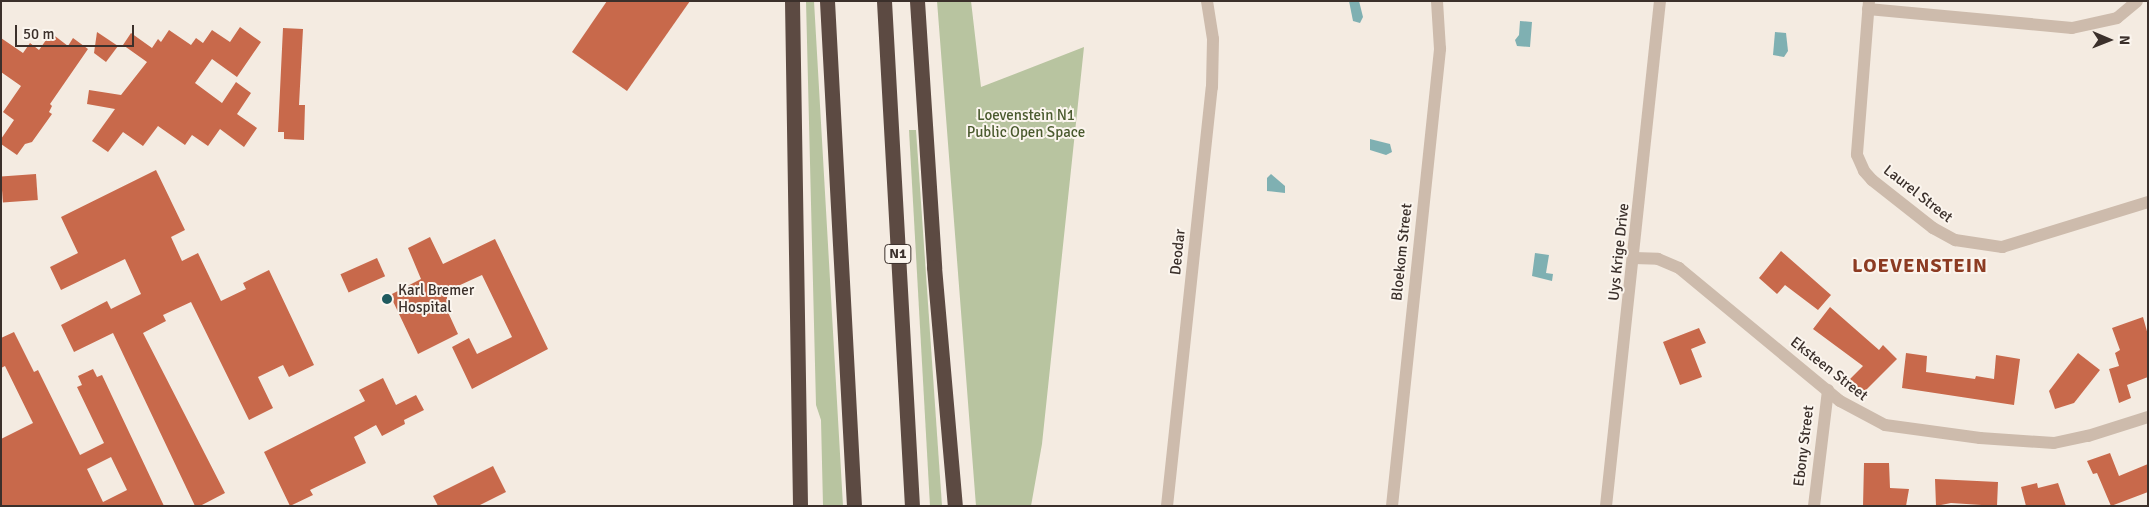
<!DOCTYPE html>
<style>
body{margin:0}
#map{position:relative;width:2149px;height:507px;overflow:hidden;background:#f4ebe1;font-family:Signika,sans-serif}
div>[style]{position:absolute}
.green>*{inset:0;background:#b8c4a0}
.water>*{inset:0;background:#7fb0b2}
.building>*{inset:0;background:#c8694b;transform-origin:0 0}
.minor>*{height:12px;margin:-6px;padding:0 6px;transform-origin:6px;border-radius:6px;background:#cdbbac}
.tertiary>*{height:12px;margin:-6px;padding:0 6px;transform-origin:6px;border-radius:6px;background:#cdbbac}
.motorway>*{height:15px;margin:-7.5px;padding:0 7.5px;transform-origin:7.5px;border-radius:7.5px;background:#5c4a42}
.dots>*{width:14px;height:14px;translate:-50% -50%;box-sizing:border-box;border:2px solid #fbf5ee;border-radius:50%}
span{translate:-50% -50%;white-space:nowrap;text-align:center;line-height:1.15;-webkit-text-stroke:4px #fbf5ee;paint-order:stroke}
.shield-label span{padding:1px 4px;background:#fbf5ee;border:1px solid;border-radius:4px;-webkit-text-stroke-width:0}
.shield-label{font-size:14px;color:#3b302b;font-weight:700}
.park-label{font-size:15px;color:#4a5a2e}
.street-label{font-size:15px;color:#3b302b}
.poi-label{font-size:15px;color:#3b302b}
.left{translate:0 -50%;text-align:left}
.district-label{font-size:20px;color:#8c3b22;font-weight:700;letter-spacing:1px}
.frame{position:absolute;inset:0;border:2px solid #3b302b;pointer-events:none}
.north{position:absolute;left:2084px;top:15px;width:50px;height:50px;-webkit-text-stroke:4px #fbf5ee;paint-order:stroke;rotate:91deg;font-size:14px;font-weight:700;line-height:20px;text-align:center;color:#3b302b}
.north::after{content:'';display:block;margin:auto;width:18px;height:22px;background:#3b302b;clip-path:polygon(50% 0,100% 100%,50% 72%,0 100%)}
.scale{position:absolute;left:15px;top:25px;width:119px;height:22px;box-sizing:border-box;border:2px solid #3b302b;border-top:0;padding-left:6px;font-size:15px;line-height:18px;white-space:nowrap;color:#3b302b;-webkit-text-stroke:4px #fbf5ee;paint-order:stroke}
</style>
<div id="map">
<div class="green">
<div style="clip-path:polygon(806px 1px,814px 1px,843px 506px,823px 506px,821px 420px,816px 405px)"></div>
<div style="clip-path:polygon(937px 1px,971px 1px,981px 87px,1084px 47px,1042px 444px,1031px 506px,976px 506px)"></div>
<div style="clip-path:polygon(909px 130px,916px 130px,942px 506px,930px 506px)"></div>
</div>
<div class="water">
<div style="clip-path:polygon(1349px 1px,1359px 1px,1363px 17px,1360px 23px,1353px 21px)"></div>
<div style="clip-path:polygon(1520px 21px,1532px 22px,1530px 47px,1517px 46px,1515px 40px,1519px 35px)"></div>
<div style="clip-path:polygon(1775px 32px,1786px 33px,1788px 51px,1784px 57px,1773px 55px)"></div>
<div style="clip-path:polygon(1370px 139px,1390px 144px,1392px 152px,1386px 155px,1370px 150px)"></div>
<div style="clip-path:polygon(1271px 174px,1285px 186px,1285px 193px,1267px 191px,1267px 178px)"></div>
<div style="clip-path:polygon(1535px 253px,1549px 255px,1546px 273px,1553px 274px,1552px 281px,1532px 276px)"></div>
</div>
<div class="building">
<div style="clip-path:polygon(607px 1px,690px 1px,627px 91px,572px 52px)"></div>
<div style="clip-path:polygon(240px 27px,261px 42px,237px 77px,212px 59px,195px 83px,222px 103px,236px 82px,251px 93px,237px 114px,257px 128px,244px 147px,220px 129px,208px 146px,192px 135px,185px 145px,158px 126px,143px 146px,123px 132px,108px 152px,92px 141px,115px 109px,87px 104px,89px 90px,121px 95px,147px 62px,123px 45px,131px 33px,152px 48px,158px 39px,161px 42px,169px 30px,191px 45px,196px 38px,203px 43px,212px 30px,230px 42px)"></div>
<div style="clip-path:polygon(283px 28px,303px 29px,299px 105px,305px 105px,304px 140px,284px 139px,284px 132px,278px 132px)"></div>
<div style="clip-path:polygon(97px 32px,118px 46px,106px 62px,94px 53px)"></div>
<div style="clip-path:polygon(51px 33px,68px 46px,73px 38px,88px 49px,50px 104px,52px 106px,49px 112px,52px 114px,32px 142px,25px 144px,17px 155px,1px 144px,1px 139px,14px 120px,3px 112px,21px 86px,1px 72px,1px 38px,23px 53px,30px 43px,39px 50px)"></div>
<div style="clip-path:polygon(156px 170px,185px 230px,171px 237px,182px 261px,198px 253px,221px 301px,246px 289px,243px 283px,269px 270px,314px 365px,289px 377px,283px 365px,258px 377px,273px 408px,249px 420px,191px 302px,163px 315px,166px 321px,143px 333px,225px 493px,200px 506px,195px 506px,113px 333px,74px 352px,61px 325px,107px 301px,111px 309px,141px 294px,125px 259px,61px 290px,50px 267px,78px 253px,61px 217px)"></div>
<div style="left:36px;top:174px;width:26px;height:35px;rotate:86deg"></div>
<div style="clip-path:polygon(430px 237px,443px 264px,495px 239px,548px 349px,472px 389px,452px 347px,469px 338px,477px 354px,512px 337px,482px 275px,447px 291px,447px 310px,458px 334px,418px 354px,390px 295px,421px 279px,408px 248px)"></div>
<div style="clip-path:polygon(1781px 251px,1831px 295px,1818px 310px,1785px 285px,1777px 294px,1759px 278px)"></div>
<div style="left:377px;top:258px;width:20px;height:40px;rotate:66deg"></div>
<div style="clip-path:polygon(1830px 307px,1879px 350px,1883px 345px,1897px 359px,1863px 393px,1850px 379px,1863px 366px,1813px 329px)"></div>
<div style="clip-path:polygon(2143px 317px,2148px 335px,2148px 377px,2127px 385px,2131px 398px,2119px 403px,2109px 369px,2119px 366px,2115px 353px,2120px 350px,2112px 328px)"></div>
<div style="clip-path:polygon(1699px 328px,1706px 343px,1691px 349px,1702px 377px,1680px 385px,1663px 342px)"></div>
<div style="clip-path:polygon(evenodd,14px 332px,34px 372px,38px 370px,80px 455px,104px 443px,77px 387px,82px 385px,78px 376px,93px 369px,97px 377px,102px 375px,164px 506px,1px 506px,1px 439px,33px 423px,5px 366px,1px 368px,1px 338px,14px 332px,111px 457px,127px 490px,103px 502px,87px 469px,111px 457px)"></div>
<div style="clip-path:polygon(1906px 353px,1927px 356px,1926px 372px,1975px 379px,1976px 376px,1994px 379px,1996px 355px,2020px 359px,2014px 405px,1902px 388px)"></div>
<div style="clip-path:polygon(2078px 353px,2100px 370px,2074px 403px,2055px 409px,2049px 391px)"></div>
<div style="clip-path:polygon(383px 378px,396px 405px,416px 395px,424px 410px,404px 420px,405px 424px,382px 436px,376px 425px,354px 437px,366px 463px,310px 490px,313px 495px,290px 506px,264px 452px,365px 401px,359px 390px)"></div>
<div style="clip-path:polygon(2110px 453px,2119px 476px,2148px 464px,2148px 492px,2111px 506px,2097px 473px,2093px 474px,2087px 461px)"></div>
<div style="clip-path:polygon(1864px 463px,1889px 463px,1890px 488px,1909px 489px,1906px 506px,1863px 506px)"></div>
<div style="clip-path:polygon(493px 466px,506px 492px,478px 506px,438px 506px,433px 496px)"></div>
<div style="clip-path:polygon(1935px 479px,1998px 482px,1997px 506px,1951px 503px,1936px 506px)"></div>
<div style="clip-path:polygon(2037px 483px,2038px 488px,2058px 483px,2066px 506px,2026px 506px,2021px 487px)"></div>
</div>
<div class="minor">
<div style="left:1869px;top:1px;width:154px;rotate:94.5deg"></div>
<div style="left:1857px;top:155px;width:17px;rotate:66deg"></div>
<div style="left:1864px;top:171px;width:12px;rotate:48deg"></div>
<div style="left:1872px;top:180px;width:78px;rotate:38.2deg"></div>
<div style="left:1933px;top:228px;width:25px;rotate:29deg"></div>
<div style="left:1955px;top:240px;width:48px;rotate:8.5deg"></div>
<div style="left:2002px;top:247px;width:153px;rotate:-17.1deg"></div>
<div style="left:1868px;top:9px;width:205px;rotate:5.3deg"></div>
<div style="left:2072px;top:28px;width:46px;rotate:-12.5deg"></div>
<div style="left:2117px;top:18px;width:26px;rotate:-40deg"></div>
<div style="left:1634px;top:258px;width:24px;rotate:2deg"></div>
<div style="left:1658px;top:259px;width:23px;rotate:23deg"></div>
<div style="left:1679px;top:268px;width:209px;rotate:39.6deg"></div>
<div style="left:1840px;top:401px;width:51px;rotate:28.1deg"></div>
<div style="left:1885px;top:425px;width:96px;rotate:7.8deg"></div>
<div style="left:1980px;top:438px;width:74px;rotate:3.9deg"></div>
<div style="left:2054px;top:443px;width:35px;rotate:-12deg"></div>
<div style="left:2088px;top:436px;width:63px;rotate:-17.6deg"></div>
<div style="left:1167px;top:506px;width:421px;rotate:-83.9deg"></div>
<div style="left:1212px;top:87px;width:48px;rotate:-88.8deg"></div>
<div style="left:1213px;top:39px;width:38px;rotate:-99deg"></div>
<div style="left:1392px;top:506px;width:460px;rotate:-84deg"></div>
<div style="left:1440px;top:49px;width:48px;rotate:-93.6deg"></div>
<div style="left:1814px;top:506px;width:117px;rotate:-83.1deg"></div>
</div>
<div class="tertiary">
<div style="left:1606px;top:506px;width:508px;rotate:-83.9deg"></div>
</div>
<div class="motorway">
<div style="left:792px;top:1px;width:505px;rotate:89.09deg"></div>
<div style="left:827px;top:1px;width:506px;rotate:86.94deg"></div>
<div style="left:884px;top:1px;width:506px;rotate:86.83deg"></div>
<div style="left:917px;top:1px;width:267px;rotate:86.3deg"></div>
<div style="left:934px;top:267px;width:240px;rotate:85deg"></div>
</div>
<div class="dots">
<div style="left:387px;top:299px;background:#1f5a5e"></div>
</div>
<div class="shield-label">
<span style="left:898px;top:254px">N1</span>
</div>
<div class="park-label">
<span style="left:1026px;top:124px">Loevenstein N1<br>Public Open Space</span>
</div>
<div class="street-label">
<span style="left:1918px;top:194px;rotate:38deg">Laurel Street</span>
<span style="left:1178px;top:252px;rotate:-84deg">Deodar</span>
<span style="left:1402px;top:252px;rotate:-84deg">Bloekom Street</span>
<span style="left:1619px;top:252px;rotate:-84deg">Uys Krige Drive</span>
<span style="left:1829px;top:369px;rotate:38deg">Eksteen Street</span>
<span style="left:1804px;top:446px;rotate:-83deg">Ebony Street</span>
</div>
<div class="poi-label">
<span class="left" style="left:398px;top:299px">Karl Bremer<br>Hospital</span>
</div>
<div class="district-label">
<span style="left:1920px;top:265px">LOEVENSTEIN</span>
</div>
<div class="frame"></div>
<div class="north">N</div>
<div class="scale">50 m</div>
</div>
